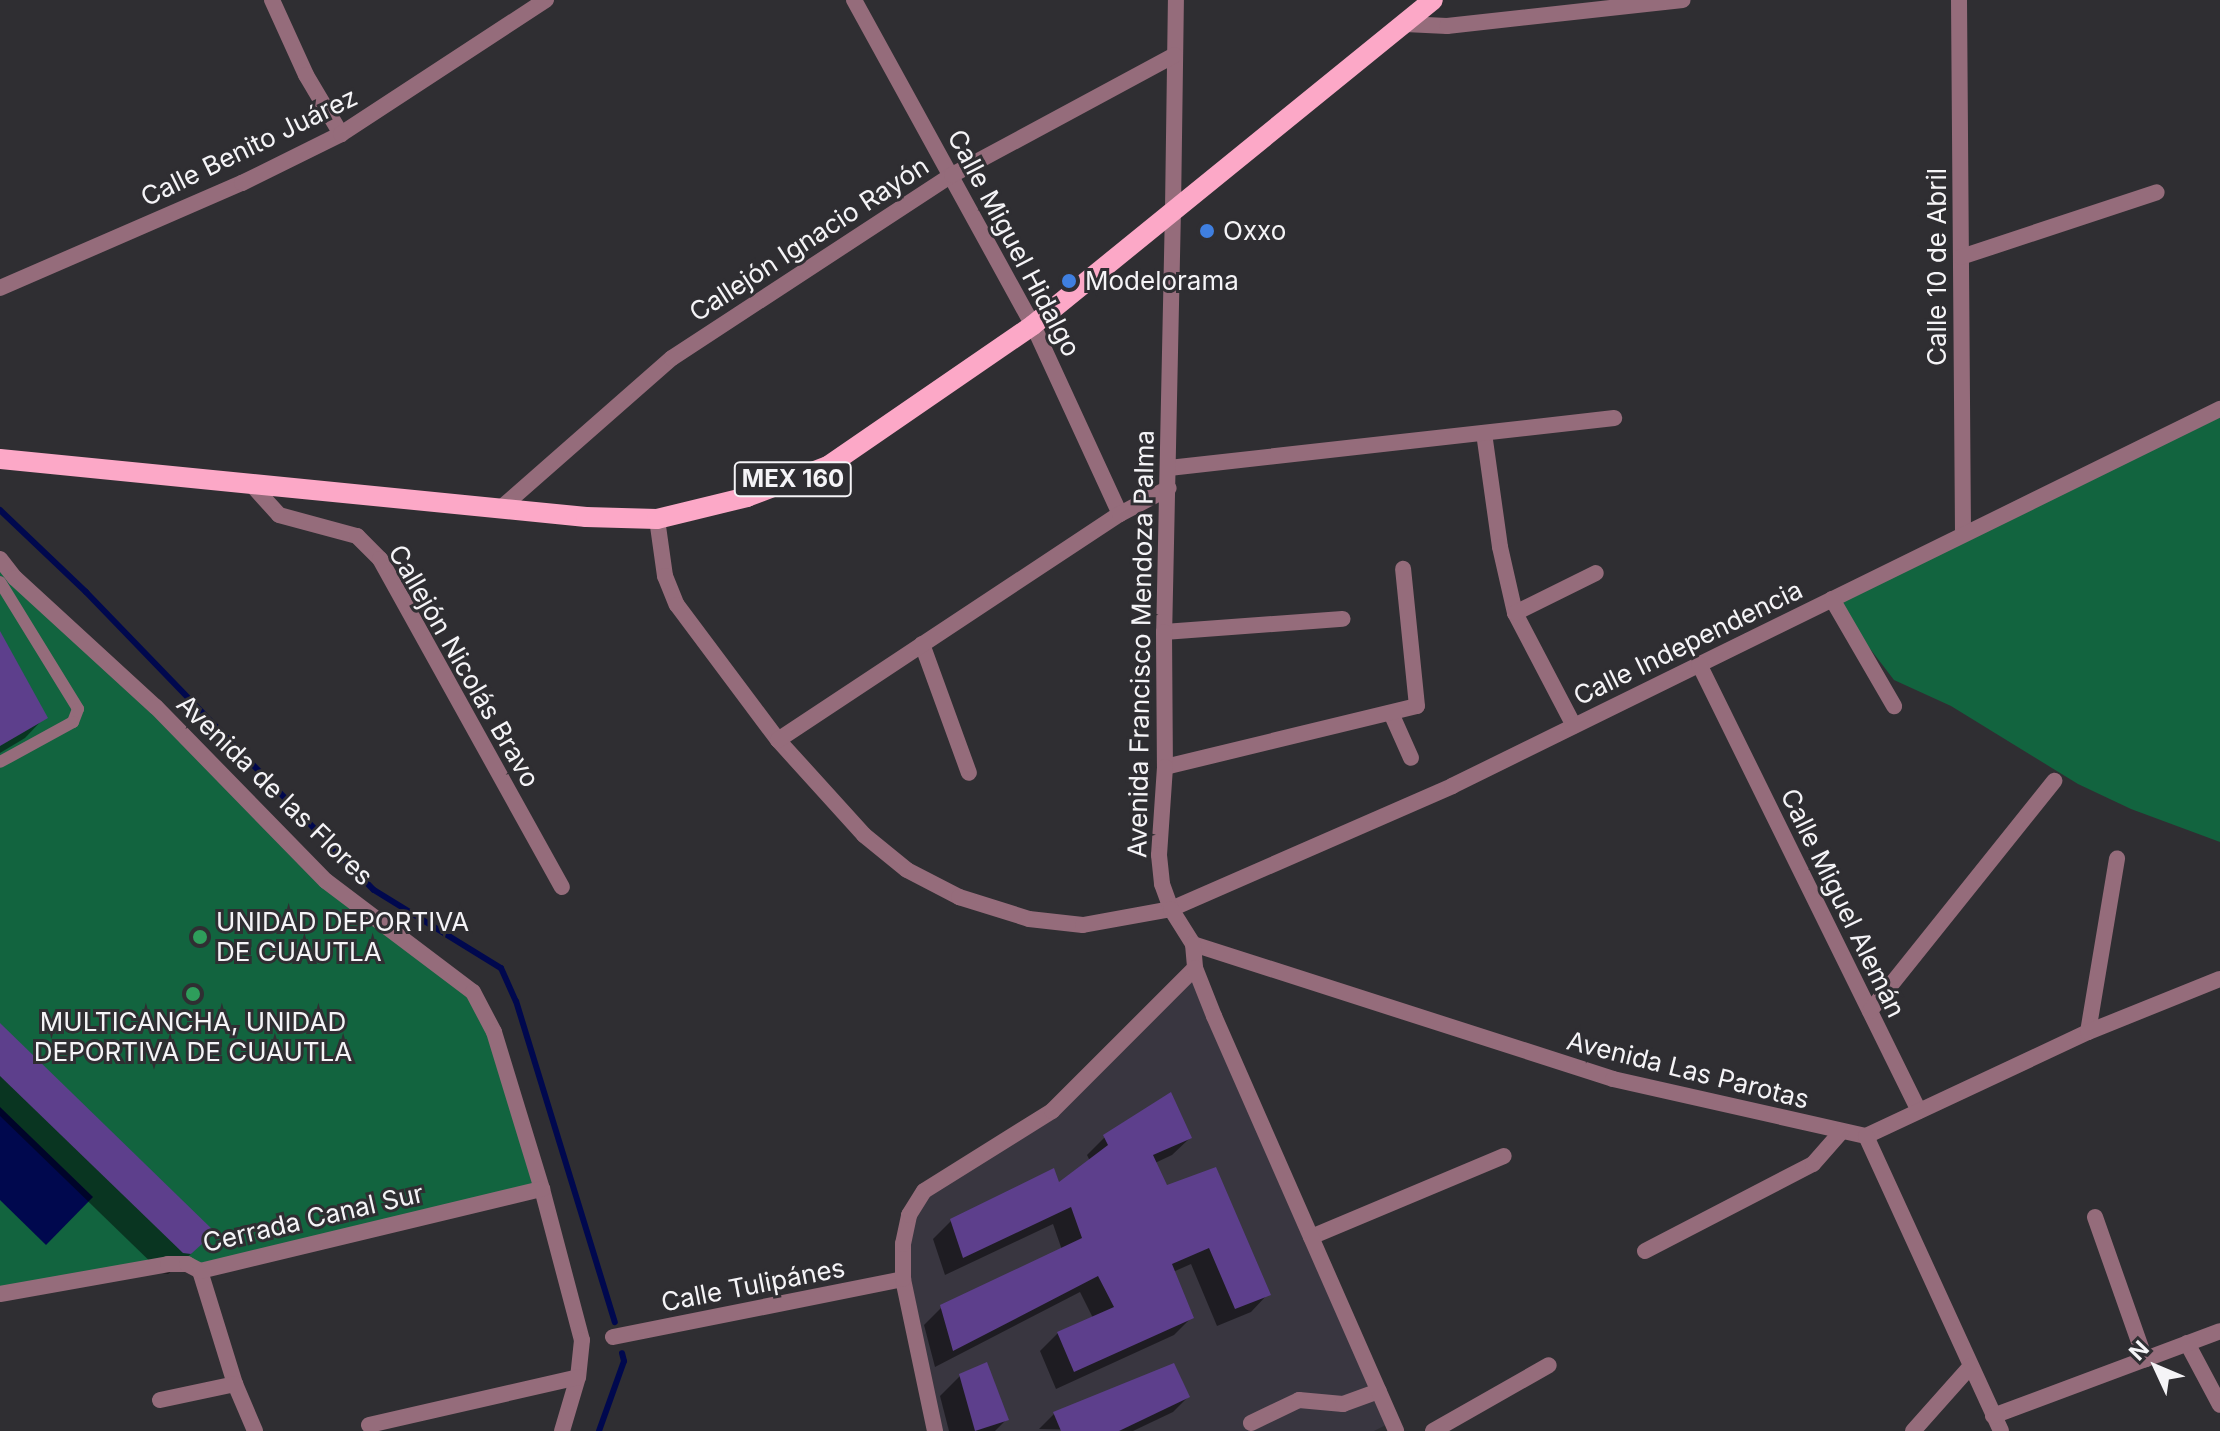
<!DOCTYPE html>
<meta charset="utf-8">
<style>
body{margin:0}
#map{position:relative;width:2220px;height:1431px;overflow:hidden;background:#2f2e32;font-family:Inter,sans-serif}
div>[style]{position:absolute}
.built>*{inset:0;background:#393640}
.green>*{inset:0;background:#12643f}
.water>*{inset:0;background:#00084e}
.shadow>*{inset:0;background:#0007}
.stream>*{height:6px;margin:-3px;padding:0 3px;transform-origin:3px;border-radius:3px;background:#00084e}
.building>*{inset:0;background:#5d3f8c}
.service>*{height:12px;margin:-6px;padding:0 6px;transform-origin:6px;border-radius:6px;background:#956c7b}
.minor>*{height:16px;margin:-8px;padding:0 8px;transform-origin:8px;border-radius:8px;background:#956c7b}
.tertiary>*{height:16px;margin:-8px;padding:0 8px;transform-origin:8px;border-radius:8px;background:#956c7b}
.primary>*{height:20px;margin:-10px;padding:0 10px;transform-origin:10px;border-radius:10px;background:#fca8c7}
.dots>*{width:22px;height:22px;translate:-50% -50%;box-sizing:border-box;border:4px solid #2f2e32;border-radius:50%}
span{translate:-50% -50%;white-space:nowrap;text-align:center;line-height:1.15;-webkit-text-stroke:6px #2f2e32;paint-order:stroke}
.shield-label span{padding:2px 6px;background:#2f2e32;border:2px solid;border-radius:6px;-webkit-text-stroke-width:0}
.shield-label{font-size:24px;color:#f5f4f7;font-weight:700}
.street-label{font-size:26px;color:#f5f4f7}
.poi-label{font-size:26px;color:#f5f4f7}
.left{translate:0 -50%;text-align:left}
.north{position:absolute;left:2116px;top:1327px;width:80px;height:80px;-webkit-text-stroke:6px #2f2e32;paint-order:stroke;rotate:314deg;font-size:22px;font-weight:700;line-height:32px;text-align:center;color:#f5f4f7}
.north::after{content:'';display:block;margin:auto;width:28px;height:36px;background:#f5f4f7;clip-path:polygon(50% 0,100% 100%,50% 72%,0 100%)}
</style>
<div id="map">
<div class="built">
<div style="clip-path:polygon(1195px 968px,1392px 1422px,1374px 1431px,935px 1431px,903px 1244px,924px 1191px,1052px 1111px)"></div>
</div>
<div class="green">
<div style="clip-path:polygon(2220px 409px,2220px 842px,2131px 809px,2078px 784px,1951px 706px,1894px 680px,1832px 599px)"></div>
<div style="clip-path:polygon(0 559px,326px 881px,473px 992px,542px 1189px,200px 1271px,187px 1264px,0 1294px)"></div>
</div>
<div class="water">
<div style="clip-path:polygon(0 1107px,93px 1197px,46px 1245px,0 1200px)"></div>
</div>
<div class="shadow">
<div style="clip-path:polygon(0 636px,45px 717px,25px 738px,0 753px)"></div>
<div style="clip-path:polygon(0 1026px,192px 1253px,168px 1274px,162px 1273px,0 1116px)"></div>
<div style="clip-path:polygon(1105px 1137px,1190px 1138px,1172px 1155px,1155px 1163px,1166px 1188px,1268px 1294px,1251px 1312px,1217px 1326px,1191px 1264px,1173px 1272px,1192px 1317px,1174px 1335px,1056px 1389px,1040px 1351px,1058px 1333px,1093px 1318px,1080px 1292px,935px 1367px,924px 1325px,942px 1307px,1062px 1250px,1053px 1224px,945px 1275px,933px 1239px,951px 1221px,1059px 1185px,1090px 1161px,1087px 1155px)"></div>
<div style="clip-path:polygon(961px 1375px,1007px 1419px,995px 1431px,949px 1431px,940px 1396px)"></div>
<div style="clip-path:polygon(1188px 1397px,1173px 1412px,1133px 1431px,1039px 1429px,1054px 1414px)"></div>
</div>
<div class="stream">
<div style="left:0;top:510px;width:119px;rotate:43.6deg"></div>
<div style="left:86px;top:592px;width:414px;rotate:46deg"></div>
<div style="left:374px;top:890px;width:149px;rotate:31.6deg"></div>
<div style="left:501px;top:968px;width:36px;rotate:66deg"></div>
<div style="left:516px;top:1001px;width:336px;rotate:72.9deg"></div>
<div style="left:599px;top:1431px;width:74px;rotate:-70.3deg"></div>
<div style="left:624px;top:1361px;width:8px;rotate:-104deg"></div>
</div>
<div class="building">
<div style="clip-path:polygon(0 631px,48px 718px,0 746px)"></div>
<div style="clip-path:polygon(0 1023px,215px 1232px,191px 1254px,183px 1253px,0 1076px)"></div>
<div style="clip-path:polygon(1171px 1092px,1192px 1138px,1153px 1155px,1167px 1185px,1216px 1167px,1271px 1295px,1235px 1309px,1209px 1248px,1172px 1264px,1194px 1318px,1074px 1372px,1057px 1332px,1114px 1307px,1098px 1276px,953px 1351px,940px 1305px,1082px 1238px,1071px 1207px,963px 1258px,950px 1219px,1054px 1168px,1059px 1182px,1108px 1145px,1103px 1135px)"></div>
<div style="clip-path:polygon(987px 1362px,1009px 1420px,975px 1431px,959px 1374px)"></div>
<div style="clip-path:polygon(1174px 1363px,1190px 1397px,1119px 1431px,1061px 1431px,1053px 1412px)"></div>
</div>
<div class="service">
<div style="left:0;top:582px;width:149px;rotate:58.4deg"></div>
<div style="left:78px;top:709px;width:14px;rotate:111deg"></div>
<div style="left:73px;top:722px;width:83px;rotate:151.3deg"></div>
</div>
<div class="minor">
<div style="left:272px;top:0;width:82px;rotate:65.6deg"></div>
<div style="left:306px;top:75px;width:69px;rotate:59.3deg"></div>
<div style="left:854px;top:0;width:371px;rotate:61.2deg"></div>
<div style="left:1033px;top:325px;width:208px;rotate:65.3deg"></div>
<div style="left:1959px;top:0;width:534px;rotate:89.57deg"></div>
<div style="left:1405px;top:24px;width:42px;rotate:2.7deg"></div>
<div style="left:1447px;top:26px;width:237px;rotate:-6.3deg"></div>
<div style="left:1173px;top:209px;width:209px;rotate:-89.2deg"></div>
<div style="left:1961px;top:257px;width:206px;rotate:-18.3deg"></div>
<div style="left:0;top:288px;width:264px;rotate:-23.5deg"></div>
<div style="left:242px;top:183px;width:110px;rotate:-26.3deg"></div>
<div style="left:341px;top:134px;width:245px;rotate:-33.2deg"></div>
<div style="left:1484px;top:433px;width:115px;rotate:82deg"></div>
<div style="left:1500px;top:547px;width:68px;rotate:77.2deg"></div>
<div style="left:1515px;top:613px;width:127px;rotate:62.4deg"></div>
<div style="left:1169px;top:468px;width:448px;rotate:-6.4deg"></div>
<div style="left:252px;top:485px;width:40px;rotate:48deg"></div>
<div style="left:279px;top:515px;width:81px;rotate:15.1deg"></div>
<div style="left:357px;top:536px;width:33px;rotate:45deg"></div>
<div style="left:380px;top:559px;width:375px;rotate:61deg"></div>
<div style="left:501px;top:508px;width:227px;rotate:-41.3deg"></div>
<div style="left:672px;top:358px;width:334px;rotate:-33.2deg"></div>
<div style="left:952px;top:175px;width:253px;rotate:-28.3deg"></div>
<div style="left:657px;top:519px;width:58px;rotate:82deg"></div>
<div style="left:665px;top:576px;width:31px;rotate:68deg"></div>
<div style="left:677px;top:605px;width:169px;rotate:53.2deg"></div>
<div style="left:778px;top:740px;width:128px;rotate:47.8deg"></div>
<div style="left:864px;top:835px;width:55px;rotate:39.1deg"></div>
<div style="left:907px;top:870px;width:59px;rotate:27.4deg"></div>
<div style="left:959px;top:897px;width:73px;rotate:17.4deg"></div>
<div style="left:1029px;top:919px;width:54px;rotate:6.3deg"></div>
<div style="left:1083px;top:925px;width:89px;rotate:-10.3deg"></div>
<div style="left:1171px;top:909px;width:307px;rotate:-23.6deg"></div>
<div style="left:1452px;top:786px;width:856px;rotate:-26.15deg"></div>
<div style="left:0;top:559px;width:24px;rotate:52deg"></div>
<div style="left:15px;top:578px;width:191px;rotate:42.5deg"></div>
<div style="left:156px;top:707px;width:243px;rotate:45.7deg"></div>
<div style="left:326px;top:881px;width:184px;rotate:37.1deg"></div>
<div style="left:473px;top:992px;width:45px;rotate:62.3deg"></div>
<div style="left:494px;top:1032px;width:164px;rotate:73deg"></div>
<div style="left:542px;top:1189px;width:156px;rotate:75.2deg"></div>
<div style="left:582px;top:1340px;width:37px;rotate:96deg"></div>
<div style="left:578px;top:1377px;width:56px;rotate:106.5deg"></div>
<div style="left:1832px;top:599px;width:124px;rotate:59.9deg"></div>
<div style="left:1515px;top:613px;width:90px;rotate:-26.3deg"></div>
<div style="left:1164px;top:632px;width:179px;rotate:-4.2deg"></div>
<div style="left:922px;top:644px;width:137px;rotate:70deg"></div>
<div style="left:1699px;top:664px;width:498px;rotate:63.8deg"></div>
<div style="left:1391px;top:713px;width:49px;rotate:66deg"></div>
<div style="left:778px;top:740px;width:410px;rotate:-33.5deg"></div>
<div style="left:1120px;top:514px;width:55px;rotate:-28deg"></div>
<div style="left:1165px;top:767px;width:259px;rotate:-13.6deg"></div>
<div style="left:1417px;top:706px;width:138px;rotate:-95.8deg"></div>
<div style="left:1193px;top:944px;width:441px;rotate:17.8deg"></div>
<div style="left:1613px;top:1079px;width:259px;rotate:12.7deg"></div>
<div style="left:1870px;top:1011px;width:295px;rotate:-51.3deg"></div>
<div style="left:2088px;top:1032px;width:176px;rotate:-80.5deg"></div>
<div style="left:1866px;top:1136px;width:245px;rotate:-25.1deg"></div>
<div style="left:2088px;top:1032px;width:142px;rotate:-21.9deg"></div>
<div style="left:1866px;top:1136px;width:324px;rotate:65.4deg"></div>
<div style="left:2095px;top:1217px;width:151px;rotate:70.6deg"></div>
<div style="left:1311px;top:1237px;width:209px;rotate:-22.8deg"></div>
<div style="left:1645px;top:1251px;width:189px;rotate:-27.4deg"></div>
<div style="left:1813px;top:1164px;width:43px;rotate:-48.8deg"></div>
<div style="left:200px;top:1271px;width:118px;rotate:72.8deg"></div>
<div style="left:235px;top:1384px;width:51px;rotate:66.9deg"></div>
<div style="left:0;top:1294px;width:171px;rotate:-10.1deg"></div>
<div style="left:168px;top:1264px;width:19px"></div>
<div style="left:187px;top:1264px;width:15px;rotate:28deg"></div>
<div style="left:200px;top:1271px;width:352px;rotate:-13.5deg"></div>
<div style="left:613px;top:1337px;width:296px;rotate:-11.3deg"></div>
<div style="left:2187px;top:1343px;width:70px;rotate:62deg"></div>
<div style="left:160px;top:1400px;width:77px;rotate:-12deg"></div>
<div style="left:1993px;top:1416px;width:242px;rotate:-20.5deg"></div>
<div style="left:1251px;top:1423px;width:53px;rotate:-25.6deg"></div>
<div style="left:1299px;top:1400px;width:44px;rotate:5.2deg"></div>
<div style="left:1343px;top:1404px;width:38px;rotate:-20deg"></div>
<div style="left:369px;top:1425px;width:214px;rotate:-12.9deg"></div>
<div style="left:935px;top:1431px;width:155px;rotate:-101.9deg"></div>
<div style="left:903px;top:1279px;width:35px;rotate:-90deg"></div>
<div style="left:903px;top:1244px;width:30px;rotate:-78deg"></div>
<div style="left:909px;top:1215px;width:28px;rotate:-58deg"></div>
<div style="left:924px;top:1191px;width:151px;rotate:-32deg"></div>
<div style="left:1052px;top:1111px;width:202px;rotate:-45deg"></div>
<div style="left:1433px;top:1431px;width:133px;rotate:-29.6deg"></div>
<div style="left:1913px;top:1431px;width:87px;rotate:-48.3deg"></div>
</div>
<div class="tertiary">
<div style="left:1173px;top:209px;width:423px;rotate:91.2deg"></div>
<div style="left:1164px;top:632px;width:135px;rotate:89.6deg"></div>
<div style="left:1165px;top:767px;width:88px;rotate:93.9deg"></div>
<div style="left:1159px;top:855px;width:29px;rotate:84deg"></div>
<div style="left:1162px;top:884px;width:27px;rotate:70deg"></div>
<div style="left:1171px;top:909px;width:41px;rotate:57.8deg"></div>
<div style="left:1193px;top:944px;width:24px;rotate:85deg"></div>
<div style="left:1195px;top:968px;width:52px;rotate:68.4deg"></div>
<div style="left:1214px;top:1016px;width:453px;rotate:66.3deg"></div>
</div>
<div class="primary">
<div style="left:0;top:459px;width:589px;rotate:5.65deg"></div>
<div style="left:586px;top:517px;width:71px;rotate:1.6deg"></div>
<div style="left:657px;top:519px;width:93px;rotate:-13.7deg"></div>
<div style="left:747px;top:497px;width:87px;rotate:-20.9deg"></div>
<div style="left:828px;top:466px;width:249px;rotate:-34.5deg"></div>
<div style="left:1033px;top:325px;width:515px;rotate:-39.09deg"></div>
</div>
<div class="dots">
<div style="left:1207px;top:231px;background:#3f7fe0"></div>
<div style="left:1069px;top:281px;background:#3f7fe0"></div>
<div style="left:200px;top:937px;background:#2e9e5b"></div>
<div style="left:193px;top:994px;background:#2e9e5b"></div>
</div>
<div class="shield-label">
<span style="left:793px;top:479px">MEX 160</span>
</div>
<div class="street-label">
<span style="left:249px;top:147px;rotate:-26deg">Calle Benito Juárez</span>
<span style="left:809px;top:239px;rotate:-33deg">Callejón Ignacio Rayón</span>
<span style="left:1014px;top:243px;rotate:62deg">Calle Miguel Hidalgo</span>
<span style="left:1937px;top:267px;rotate:-90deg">Calle 10 de Abril</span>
<span style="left:1688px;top:643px;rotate:-26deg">Calle Independencia</span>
<span style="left:1141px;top:644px;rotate:-89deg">Avenida Francisco Mendoza Palma</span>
<span style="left:464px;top:666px;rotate:60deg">Callejón Nicolás Bravo</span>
<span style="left:275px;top:790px;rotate:44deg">Avenida de las Flores</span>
<span style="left:1843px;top:903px;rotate:64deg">Calle Miguel Alemán</span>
<span style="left:1688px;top:1070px;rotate:14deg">Avenida Las Parotas</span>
<span style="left:313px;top:1218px;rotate:-13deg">Cerrada Canal Sur</span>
<span style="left:753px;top:1285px;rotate:-11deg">Calle Tulipánes</span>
</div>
<div class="poi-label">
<span class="left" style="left:1223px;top:231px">Oxxo</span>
<span class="left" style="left:1085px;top:281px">Modelorama</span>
<span class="left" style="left:216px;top:937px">UNIDAD DEPORTIVA<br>DE CUAUTLA</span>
<span style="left:193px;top:1037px">MULTICANCHA, UNIDAD<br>DEPORTIVA DE CUAUTLA</span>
</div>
<div class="north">N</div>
</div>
